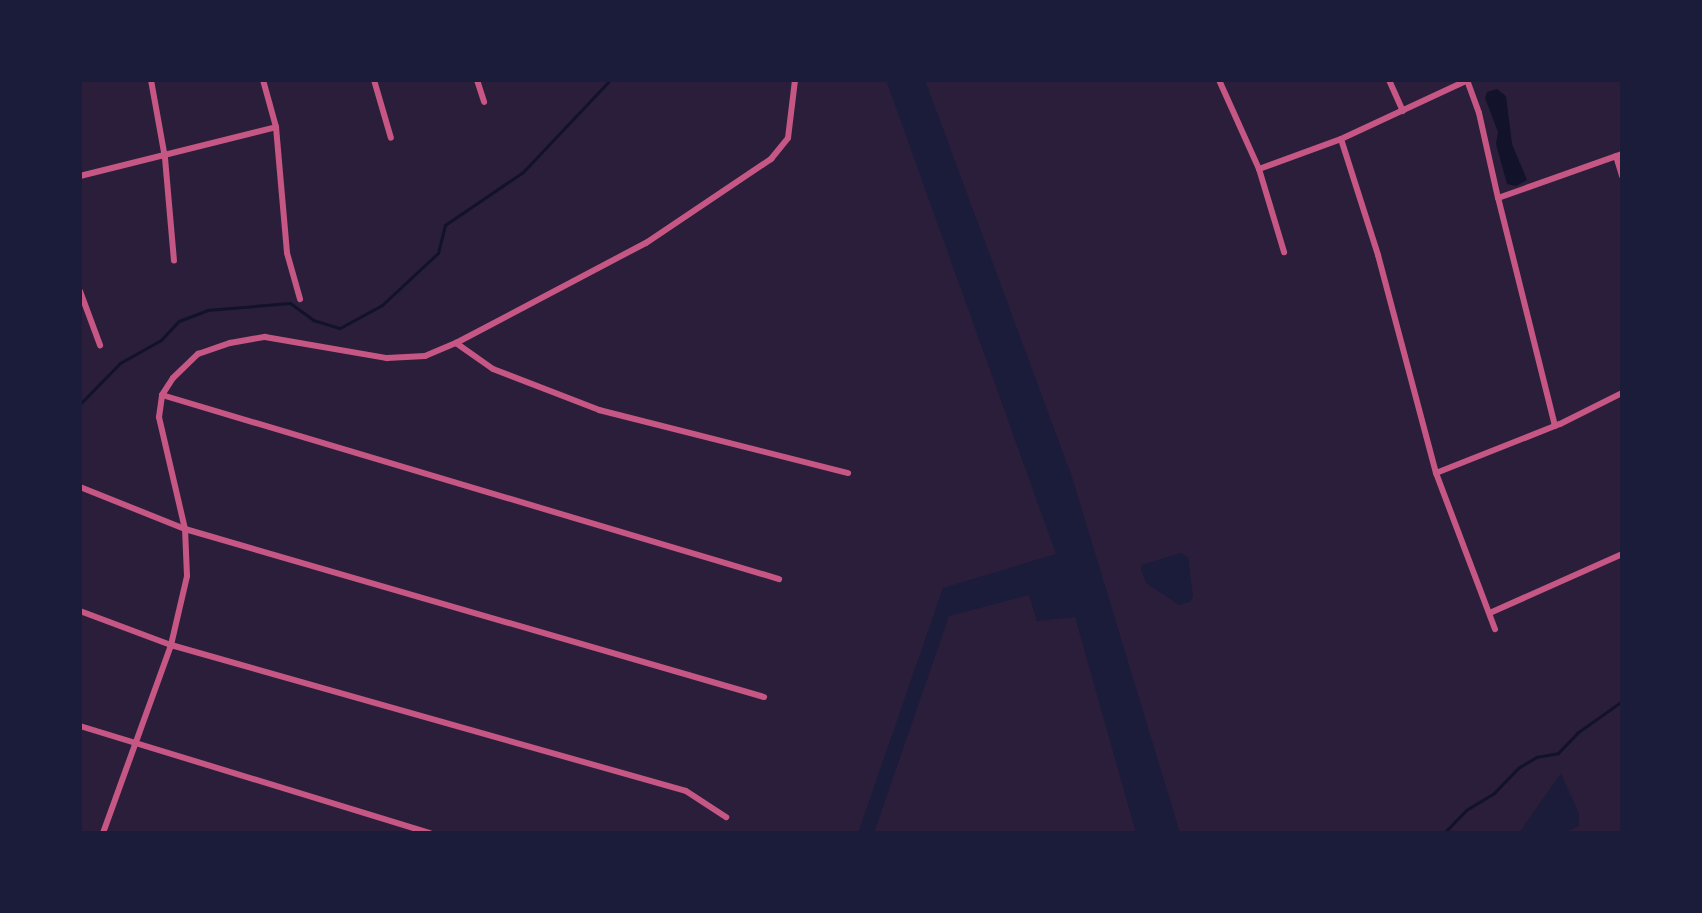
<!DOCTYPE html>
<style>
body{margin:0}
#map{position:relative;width:1702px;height:913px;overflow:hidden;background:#1b1b3a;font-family:Rubik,sans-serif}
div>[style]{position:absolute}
.green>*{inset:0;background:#2a1e3b}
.water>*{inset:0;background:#12122b}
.stream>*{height:3px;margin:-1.5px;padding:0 1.5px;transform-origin:1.5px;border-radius:1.5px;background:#12122b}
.minor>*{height:6px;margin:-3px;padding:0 3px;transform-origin:3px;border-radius:3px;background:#c65784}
span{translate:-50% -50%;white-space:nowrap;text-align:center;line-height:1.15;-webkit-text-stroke:7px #1b1b3a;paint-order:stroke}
.frame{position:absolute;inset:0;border:82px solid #1b1b3a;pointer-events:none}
</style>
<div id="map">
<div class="green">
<div style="clip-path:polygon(80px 80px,886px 80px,1056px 554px,943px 588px,858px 833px,80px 833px)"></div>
<div style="clip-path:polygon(evenodd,925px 80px,1622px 80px,1622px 833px,1564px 833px,1579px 826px,1579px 814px,1561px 773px,1519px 833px,1180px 833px,1072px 477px,925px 80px,1180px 553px,1188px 557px,1193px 596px,1190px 602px,1179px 605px,1146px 583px,1141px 570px,1142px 565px,1180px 553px)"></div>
<div style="clip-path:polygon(1029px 595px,1037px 621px,1075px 617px,1136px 833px,874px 833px,949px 616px)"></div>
</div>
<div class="water">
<div style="clip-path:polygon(1497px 89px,1506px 96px,1512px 144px,1527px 180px,1516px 186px,1507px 184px,1496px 144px,1498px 132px,1485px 98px,1487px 92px)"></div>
</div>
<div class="stream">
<div style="left:80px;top:404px;width:57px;rotate:-45.7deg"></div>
<div style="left:120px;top:363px;width:47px;rotate:-29.3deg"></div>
<div style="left:161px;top:340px;width:26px;rotate:-47deg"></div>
<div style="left:179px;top:321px;width:30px;rotate:-21deg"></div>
<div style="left:207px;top:310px;width:83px;rotate:-4.8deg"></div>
<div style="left:290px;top:303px;width:29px;rotate:36deg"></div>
<div style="left:313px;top:320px;width:28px;rotate:17deg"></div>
<div style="left:340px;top:328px;width:48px;rotate:-28.7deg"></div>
<div style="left:382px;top:305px;width:76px;rotate:-42.9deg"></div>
<div style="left:438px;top:253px;width:29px;rotate:-76deg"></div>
<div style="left:445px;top:225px;width:94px;rotate:-34.2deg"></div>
<div style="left:523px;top:172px;width:127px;rotate:-46.6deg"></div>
<div style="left:1444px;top:833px;width:32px;rotate:-46deg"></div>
<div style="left:1466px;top:810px;width:33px;rotate:-31deg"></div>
<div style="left:1494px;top:793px;width:35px;rotate:-46deg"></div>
<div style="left:1518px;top:768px;width:21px;rotate:-31deg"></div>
<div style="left:1536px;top:757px;width:22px;rotate:-10deg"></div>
<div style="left:1558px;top:753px;width:28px;rotate:-46deg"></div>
<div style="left:1577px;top:733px;width:55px;rotate:-35.4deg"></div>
</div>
<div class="minor">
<div style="left:151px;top:80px;width:79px;rotate:79.8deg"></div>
<div style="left:165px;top:158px;width:103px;rotate:85deg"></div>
<div style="left:263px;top:80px;width:49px;rotate:74.5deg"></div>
<div style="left:276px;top:127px;width:126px;rotate:85deg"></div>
<div style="left:287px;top:253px;width:48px;rotate:74.2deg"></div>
<div style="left:374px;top:80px;width:60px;rotate:73.7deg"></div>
<div style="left:477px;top:80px;width:23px;rotate:72deg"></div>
<div style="left:1219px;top:80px;width:98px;rotate:65.8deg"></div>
<div style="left:1259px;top:169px;width:87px;rotate:73.2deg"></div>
<div style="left:1389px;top:80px;width:34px;rotate:66deg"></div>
<div style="left:1467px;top:80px;width:35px;rotate:70deg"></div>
<div style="left:1479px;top:113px;width:87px;rotate:77.4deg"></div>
<div style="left:1341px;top:139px;width:122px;rotate:72.3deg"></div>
<div style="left:1378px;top:255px;width:226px;rotate:75.1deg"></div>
<div style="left:1436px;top:473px;width:167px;rotate:69.3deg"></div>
<div style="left:1616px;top:156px;width:21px;rotate:73deg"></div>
<div style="left:1259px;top:169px;width:87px;rotate:-20.1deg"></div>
<div style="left:1341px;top:139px;width:140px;rotate:-24.9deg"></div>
<div style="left:80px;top:176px;width:202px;rotate:-14deg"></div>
<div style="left:80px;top:291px;width:58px;rotate:69.7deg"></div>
<div style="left:456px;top:343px;width:45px;rotate:35.1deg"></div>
<div style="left:493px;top:369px;width:114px;rotate:21.1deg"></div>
<div style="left:599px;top:410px;width:257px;rotate:14.2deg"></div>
<div style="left:162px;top:395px;width:644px;rotate:16.61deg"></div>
<div style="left:1555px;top:426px;width:235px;rotate:-104deg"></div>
<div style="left:1498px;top:198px;width:132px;rotate:-19.5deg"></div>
<div style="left:1436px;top:473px;width:133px;rotate:-21.6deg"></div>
<div style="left:1560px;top:424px;width:69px;rotate:-26.6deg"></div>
<div style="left:80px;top:487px;width:113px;rotate:21.8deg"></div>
<div style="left:185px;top:529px;width:603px;rotate:16.18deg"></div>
<div style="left:80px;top:611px;width:97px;rotate:20.5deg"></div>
<div style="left:171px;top:645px;width:535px;rotate:15.83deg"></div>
<div style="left:686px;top:791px;width:48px;rotate:33deg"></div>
<div style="left:1492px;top:612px;width:142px;rotate:-24deg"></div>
<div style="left:80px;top:726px;width:366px;rotate:17deg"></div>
<div style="left:103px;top:833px;width:200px;rotate:-70.1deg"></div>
<div style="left:171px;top:645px;width:71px;rotate:-76.9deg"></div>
<div style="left:187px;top:576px;width:47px;rotate:-92.4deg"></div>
<div style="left:185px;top:529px;width:115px;rotate:-103.1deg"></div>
<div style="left:159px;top:417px;width:22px;rotate:-82deg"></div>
<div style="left:162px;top:395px;width:20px;rotate:-57deg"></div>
<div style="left:173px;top:378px;width:35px;rotate:-44deg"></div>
<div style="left:198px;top:354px;width:34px;rotate:-19deg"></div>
<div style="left:230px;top:343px;width:36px;rotate:-10deg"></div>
<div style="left:265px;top:337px;width:124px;rotate:9.8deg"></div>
<div style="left:387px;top:358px;width:38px;rotate:-3deg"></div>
<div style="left:425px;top:356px;width:34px;rotate:-23deg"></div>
<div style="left:456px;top:343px;width:215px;rotate:-27.8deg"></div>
<div style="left:646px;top:243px;width:151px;rotate:-33.9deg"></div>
<div style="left:771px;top:159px;width:27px;rotate:-51deg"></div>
<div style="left:788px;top:138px;width:58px;rotate:-83.1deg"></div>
</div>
<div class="frame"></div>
</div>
